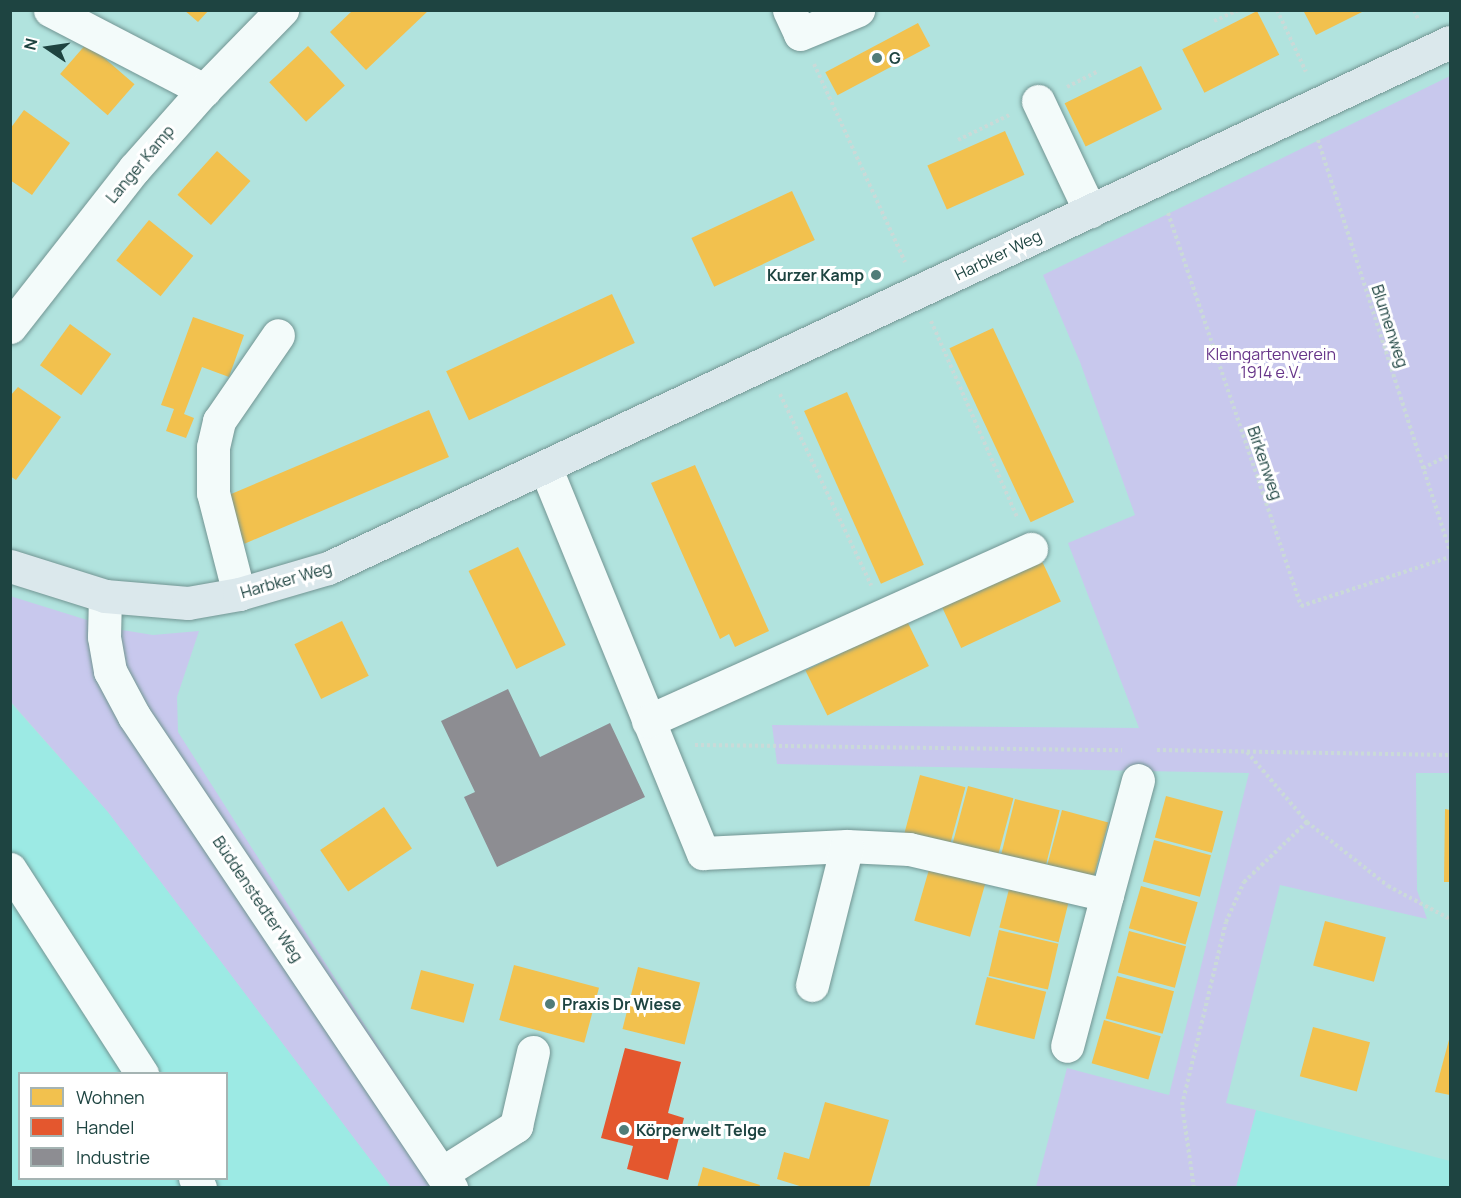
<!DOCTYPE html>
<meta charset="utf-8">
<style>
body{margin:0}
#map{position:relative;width:1461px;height:1198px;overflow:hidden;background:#b1e3de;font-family:Manrope,sans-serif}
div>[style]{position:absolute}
.built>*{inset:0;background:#9ceae4}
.green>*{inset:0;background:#c8c8ed}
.homes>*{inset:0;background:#f2c14e;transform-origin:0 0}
.shops>*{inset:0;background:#e4572e}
.industry>*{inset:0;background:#8d8d92}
.path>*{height:4px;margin-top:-2px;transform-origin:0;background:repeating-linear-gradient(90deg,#cadad8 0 3px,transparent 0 6px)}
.roads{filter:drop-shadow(0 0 2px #729593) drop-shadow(0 0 2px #729593)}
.minor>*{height:33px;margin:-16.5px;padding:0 16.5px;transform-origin:16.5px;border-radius:16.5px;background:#f3fbfa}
.major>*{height:33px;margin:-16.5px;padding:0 16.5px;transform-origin:16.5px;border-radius:16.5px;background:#dbe8ec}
.dots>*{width:16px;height:16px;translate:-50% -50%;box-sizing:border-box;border:3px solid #fff;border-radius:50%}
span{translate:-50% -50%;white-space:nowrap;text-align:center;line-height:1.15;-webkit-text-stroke:6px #fff;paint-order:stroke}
.poi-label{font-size:16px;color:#1e4441;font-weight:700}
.left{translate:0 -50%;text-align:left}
.right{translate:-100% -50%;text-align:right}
.street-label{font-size:16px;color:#1e4441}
.park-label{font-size:16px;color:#673589}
.frame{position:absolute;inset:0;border:12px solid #1e4441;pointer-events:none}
.legend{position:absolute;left:18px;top:1072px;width:210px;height:108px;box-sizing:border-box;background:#fff;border:2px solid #a5b4b3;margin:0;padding:8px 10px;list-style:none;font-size:18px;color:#1e4441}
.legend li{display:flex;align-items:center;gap:12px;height:30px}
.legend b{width:30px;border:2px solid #a5b4b3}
.north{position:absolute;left:18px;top:18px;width:60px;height:60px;-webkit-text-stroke:4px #fff;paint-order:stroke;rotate:283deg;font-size:16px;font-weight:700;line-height:24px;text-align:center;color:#1e4441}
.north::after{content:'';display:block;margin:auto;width:21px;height:27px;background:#1e4441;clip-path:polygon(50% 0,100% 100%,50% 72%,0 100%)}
</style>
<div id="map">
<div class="built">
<div style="clip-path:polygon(evenodd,10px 702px,108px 812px,391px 1187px,11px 1187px,10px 702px,20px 1074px,226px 1074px,226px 1178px,20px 1178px,20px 1074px)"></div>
<div style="clip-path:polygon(1256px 1110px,1450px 1161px,1450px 1187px,1236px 1187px)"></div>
</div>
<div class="green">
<div style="clip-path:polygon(1450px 76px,1450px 773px,1416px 773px,1417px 890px,1427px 919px,1280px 885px,1226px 1103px,1256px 1110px,1236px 1187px,1036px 1187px,1067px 1068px,1169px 1095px,1249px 773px,777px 764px,772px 725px,1139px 728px,1068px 543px,1135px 515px,1080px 362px,1043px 275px)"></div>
<div style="clip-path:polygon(10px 596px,116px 629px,153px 635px,199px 631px,177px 697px,178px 732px,468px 1187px,391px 1187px,108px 812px,11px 702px)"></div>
</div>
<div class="homes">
<div style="clip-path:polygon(184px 10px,209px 10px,198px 22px)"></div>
<div style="clip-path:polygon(353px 10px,429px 10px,366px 70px,330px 32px)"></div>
<div style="clip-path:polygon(1303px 10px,1366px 10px,1316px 35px)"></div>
<div style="left:1257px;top:11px;width:49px;height:84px;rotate:63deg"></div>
<div style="left:918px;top:23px;width:26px;height:105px;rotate:62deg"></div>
<div style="left:87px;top:43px;width:63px;height:41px;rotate:41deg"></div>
<div style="left:308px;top:46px;width:54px;height:53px;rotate:47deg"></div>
<div style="left:1141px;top:66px;width:48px;height:85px;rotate:64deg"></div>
<div style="clip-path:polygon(24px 110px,70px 143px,32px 195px,10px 180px,10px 129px)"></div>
<div style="left:1005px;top:131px;width:48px;height:85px;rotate:66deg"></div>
<div style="left:217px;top:151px;width:45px;height:59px;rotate:42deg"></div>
<div style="left:792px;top:191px;width:54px;height:111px;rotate:65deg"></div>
<div style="left:149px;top:220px;width:57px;height:52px;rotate:39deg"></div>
<div style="left:612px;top:294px;width:54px;height:183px;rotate:65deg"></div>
<div style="clip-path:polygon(193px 317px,244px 335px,229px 377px,202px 367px,184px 414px,194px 418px,186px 438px,166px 431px,174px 409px,161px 405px)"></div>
<div style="left:70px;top:324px;width:51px;height:51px;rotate:36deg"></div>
<div style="left:993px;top:328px;width:192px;height:48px;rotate:65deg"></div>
<div style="clip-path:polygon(18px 387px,61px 417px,16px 480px,10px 476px,10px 396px)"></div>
<div style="left:847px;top:392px;width:189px;height:47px;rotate:66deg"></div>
<div style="left:429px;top:410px;width:51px;height:222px;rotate:67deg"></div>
<div style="clip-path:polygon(695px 465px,769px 631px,735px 647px,729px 634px,720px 639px,651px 483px)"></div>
<div style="left:518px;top:547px;width:109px;height:55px;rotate:64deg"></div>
<div style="left:1041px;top:559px;width:47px;height:110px;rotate:65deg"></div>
<div style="left:342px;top:621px;width:61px;height:53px;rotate:64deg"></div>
<div style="left:907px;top:621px;width:50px;height:113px;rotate:64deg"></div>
<div style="left:920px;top:775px;width:47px;height:61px;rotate:15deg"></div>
<div style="left:968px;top:786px;width:47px;height:61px;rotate:15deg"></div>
<div style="left:1166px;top:796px;width:59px;height:43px;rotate:15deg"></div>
<div style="left:1015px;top:799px;width:46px;height:60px;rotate:14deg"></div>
<div style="left:384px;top:807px;width:50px;height:77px;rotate:56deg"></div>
<div style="clip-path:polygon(1445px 809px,1450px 810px,1450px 882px,1444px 882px)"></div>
<div style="left:1062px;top:810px;width:48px;height:61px;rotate:15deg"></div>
<div style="left:1154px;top:840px;width:59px;height:43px;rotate:15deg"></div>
<div style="left:930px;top:866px;width:58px;height:57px;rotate:16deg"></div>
<div style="left:1011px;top:881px;width:61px;height:48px;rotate:14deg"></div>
<div style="left:1141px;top:886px;width:59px;height:44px;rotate:16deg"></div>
<div style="left:1325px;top:921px;width:63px;height:46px;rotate:15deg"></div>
<div style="left:999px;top:930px;width:61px;height:47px;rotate:13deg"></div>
<div style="left:1129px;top:931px;width:59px;height:43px;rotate:15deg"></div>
<div style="left:514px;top:965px;width:88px;height:57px;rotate:15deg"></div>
<div style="left:638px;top:967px;width:64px;height:64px;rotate:14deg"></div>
<div style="left:421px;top:970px;width:55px;height:40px;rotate:15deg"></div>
<div style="left:1117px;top:976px;width:59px;height:44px;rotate:15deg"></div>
<div style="left:987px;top:977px;width:61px;height:49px;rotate:14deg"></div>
<div style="left:1104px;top:1020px;width:59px;height:45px;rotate:16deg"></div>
<div style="left:1313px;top:1027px;width:59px;height:51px;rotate:15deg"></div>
<div style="clip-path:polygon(1450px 1036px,1450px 1095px,1435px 1092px)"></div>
<div style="clip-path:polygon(825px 1102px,889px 1120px,869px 1188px,806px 1188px,777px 1179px,784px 1152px,809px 1159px)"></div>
<div style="clip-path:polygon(703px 1167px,760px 1185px,759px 1188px,697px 1188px)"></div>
</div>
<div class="shops">
<div style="clip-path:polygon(625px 1048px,681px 1062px,668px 1113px,684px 1118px,668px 1180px,627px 1169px,633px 1146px,601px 1138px)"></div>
</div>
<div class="industry">
<div style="clip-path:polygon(508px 689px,540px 757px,610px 723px,645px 797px,497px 867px,464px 797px,475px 792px,441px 721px)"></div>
</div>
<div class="path">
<div style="left:1277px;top:10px;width:68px;rotate:64.9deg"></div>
<div style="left:1414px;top:10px;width:12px;rotate:66deg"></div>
<div style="left:1214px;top:21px;width:27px;rotate:-24deg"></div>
<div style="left:814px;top:64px;width:218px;rotate:65.3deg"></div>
<div style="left:1067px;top:87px;width:35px;rotate:-27deg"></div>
<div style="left:958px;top:140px;width:57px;rotate:-26.1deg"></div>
<div style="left:1318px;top:140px;width:432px;rotate:72.2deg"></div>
<div style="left:1168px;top:213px;width:415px;rotate:71.3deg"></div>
<div style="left:1301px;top:606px;width:157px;rotate:-18.2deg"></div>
<div style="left:931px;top:321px;width:214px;rotate:66.3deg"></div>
<div style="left:780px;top:394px;width:212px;rotate:64.5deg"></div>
<div style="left:1423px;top:468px;width:30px;rotate:-26deg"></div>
<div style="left:695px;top:745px;width:427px;rotate:0.7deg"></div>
<div style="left:1157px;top:750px;width:293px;rotate:1deg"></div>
<div style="left:1247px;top:752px;width:92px;rotate:49.4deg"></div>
<div style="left:1307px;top:822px;width:103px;rotate:38.3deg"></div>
<div style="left:1388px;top:886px;width:70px;rotate:28deg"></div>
<div style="left:1194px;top:1188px;width:84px;rotate:-98.2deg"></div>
<div style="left:1182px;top:1105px;width:188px;rotate:-76.5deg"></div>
<div style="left:1226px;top:922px;width:44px;rotate:-65.8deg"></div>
<div style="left:1244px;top:882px;width:87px;rotate:-43.6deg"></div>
</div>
<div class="roads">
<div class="minor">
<div style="left:50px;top:10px;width:174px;rotate:27.5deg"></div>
<div style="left:789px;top:10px;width:26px;rotate:65deg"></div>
<div style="left:800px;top:34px;width:63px;rotate:-22.5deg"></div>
<div style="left:1038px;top:101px;width:122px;rotate:64.7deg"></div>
<div style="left:10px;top:327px;width:201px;rotate:-51.9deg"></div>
<div style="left:134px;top:169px;width:106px;rotate:-48.5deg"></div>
<div style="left:204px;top:90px;width:112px;rotate:-45.7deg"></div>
<div style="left:546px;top:469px;width:415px;rotate:67.8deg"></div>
<div style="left:703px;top:853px;width:144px;rotate:-2.8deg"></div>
<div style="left:847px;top:846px;width:62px;rotate:2.8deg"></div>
<div style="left:909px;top:849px;width:203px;rotate:13.1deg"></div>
<div style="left:1107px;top:895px;width:156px;rotate:104.8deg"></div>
<div style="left:239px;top:594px;width:104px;rotate:-104.4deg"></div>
<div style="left:213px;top:493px;width:46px;rotate:-90deg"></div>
<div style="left:213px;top:447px;width:27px;rotate:-77deg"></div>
<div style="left:219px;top:421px;width:104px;rotate:-55.5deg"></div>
<div style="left:105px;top:596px;width:41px;rotate:91.4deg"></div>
<div style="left:104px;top:637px;width:35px;rotate:80deg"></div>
<div style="left:110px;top:671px;width:51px;rotate:61.9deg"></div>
<div style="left:134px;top:716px;width:569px;rotate:56.11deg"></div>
<div style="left:648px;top:721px;width:420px;rotate:-24.2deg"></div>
<div style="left:10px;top:869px;width:244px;rotate:57.2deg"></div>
<div style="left:1107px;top:895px;width:119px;rotate:-74.9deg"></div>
<div style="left:812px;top:985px;width:143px;rotate:-75.9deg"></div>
<div style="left:442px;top:1173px;width:88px;rotate:-32.4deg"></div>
<div style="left:516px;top:1126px;width:76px;rotate:-77.1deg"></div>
<div style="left:195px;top:1178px;width:11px;rotate:63deg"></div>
</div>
<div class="major">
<div style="left:10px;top:566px;width:100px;rotate:17.5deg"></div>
<div style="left:105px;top:596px;width:83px;rotate:4.8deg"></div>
<div style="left:188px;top:603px;width:52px;rotate:-10deg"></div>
<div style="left:239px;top:594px;width:93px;rotate:-16.3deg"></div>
<div style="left:328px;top:568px;width:1239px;rotate:-25.12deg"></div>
</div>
</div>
<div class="dots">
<div style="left:877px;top:58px;background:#517c78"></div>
<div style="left:876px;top:275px;background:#517c78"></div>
<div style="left:550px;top:1004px;background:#517c78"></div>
<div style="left:624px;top:1130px;background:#517c78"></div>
</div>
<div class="poi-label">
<span class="left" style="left:889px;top:58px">G</span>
<span class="right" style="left:864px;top:275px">Kurzer Kamp</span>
<span class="left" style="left:562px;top:1004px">Praxis Dr Wiese</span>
<span class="left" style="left:636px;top:1130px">Körperwelt Telge</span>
</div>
<div class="street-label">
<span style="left:140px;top:164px;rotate:-50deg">Langer Kamp</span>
<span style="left:998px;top:255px;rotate:-26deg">Harbker Weg</span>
<span style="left:1390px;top:326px;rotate:72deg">Blumenweg</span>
<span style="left:1265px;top:463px;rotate:71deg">Birkenweg</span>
<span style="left:286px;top:580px;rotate:-16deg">Harbker Weg</span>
<span style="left:258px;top:899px;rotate:56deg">Büddenstedter Weg</span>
</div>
<div class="park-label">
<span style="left:1271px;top:363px">Kleingartenverein<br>1914 e.V.</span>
</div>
<div class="frame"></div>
<ul class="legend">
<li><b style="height:16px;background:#f2c14e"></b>Wohnen</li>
<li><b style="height:16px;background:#e4572e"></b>Handel</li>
<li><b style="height:16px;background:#8d8d92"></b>Industrie</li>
</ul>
<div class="north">N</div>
</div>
